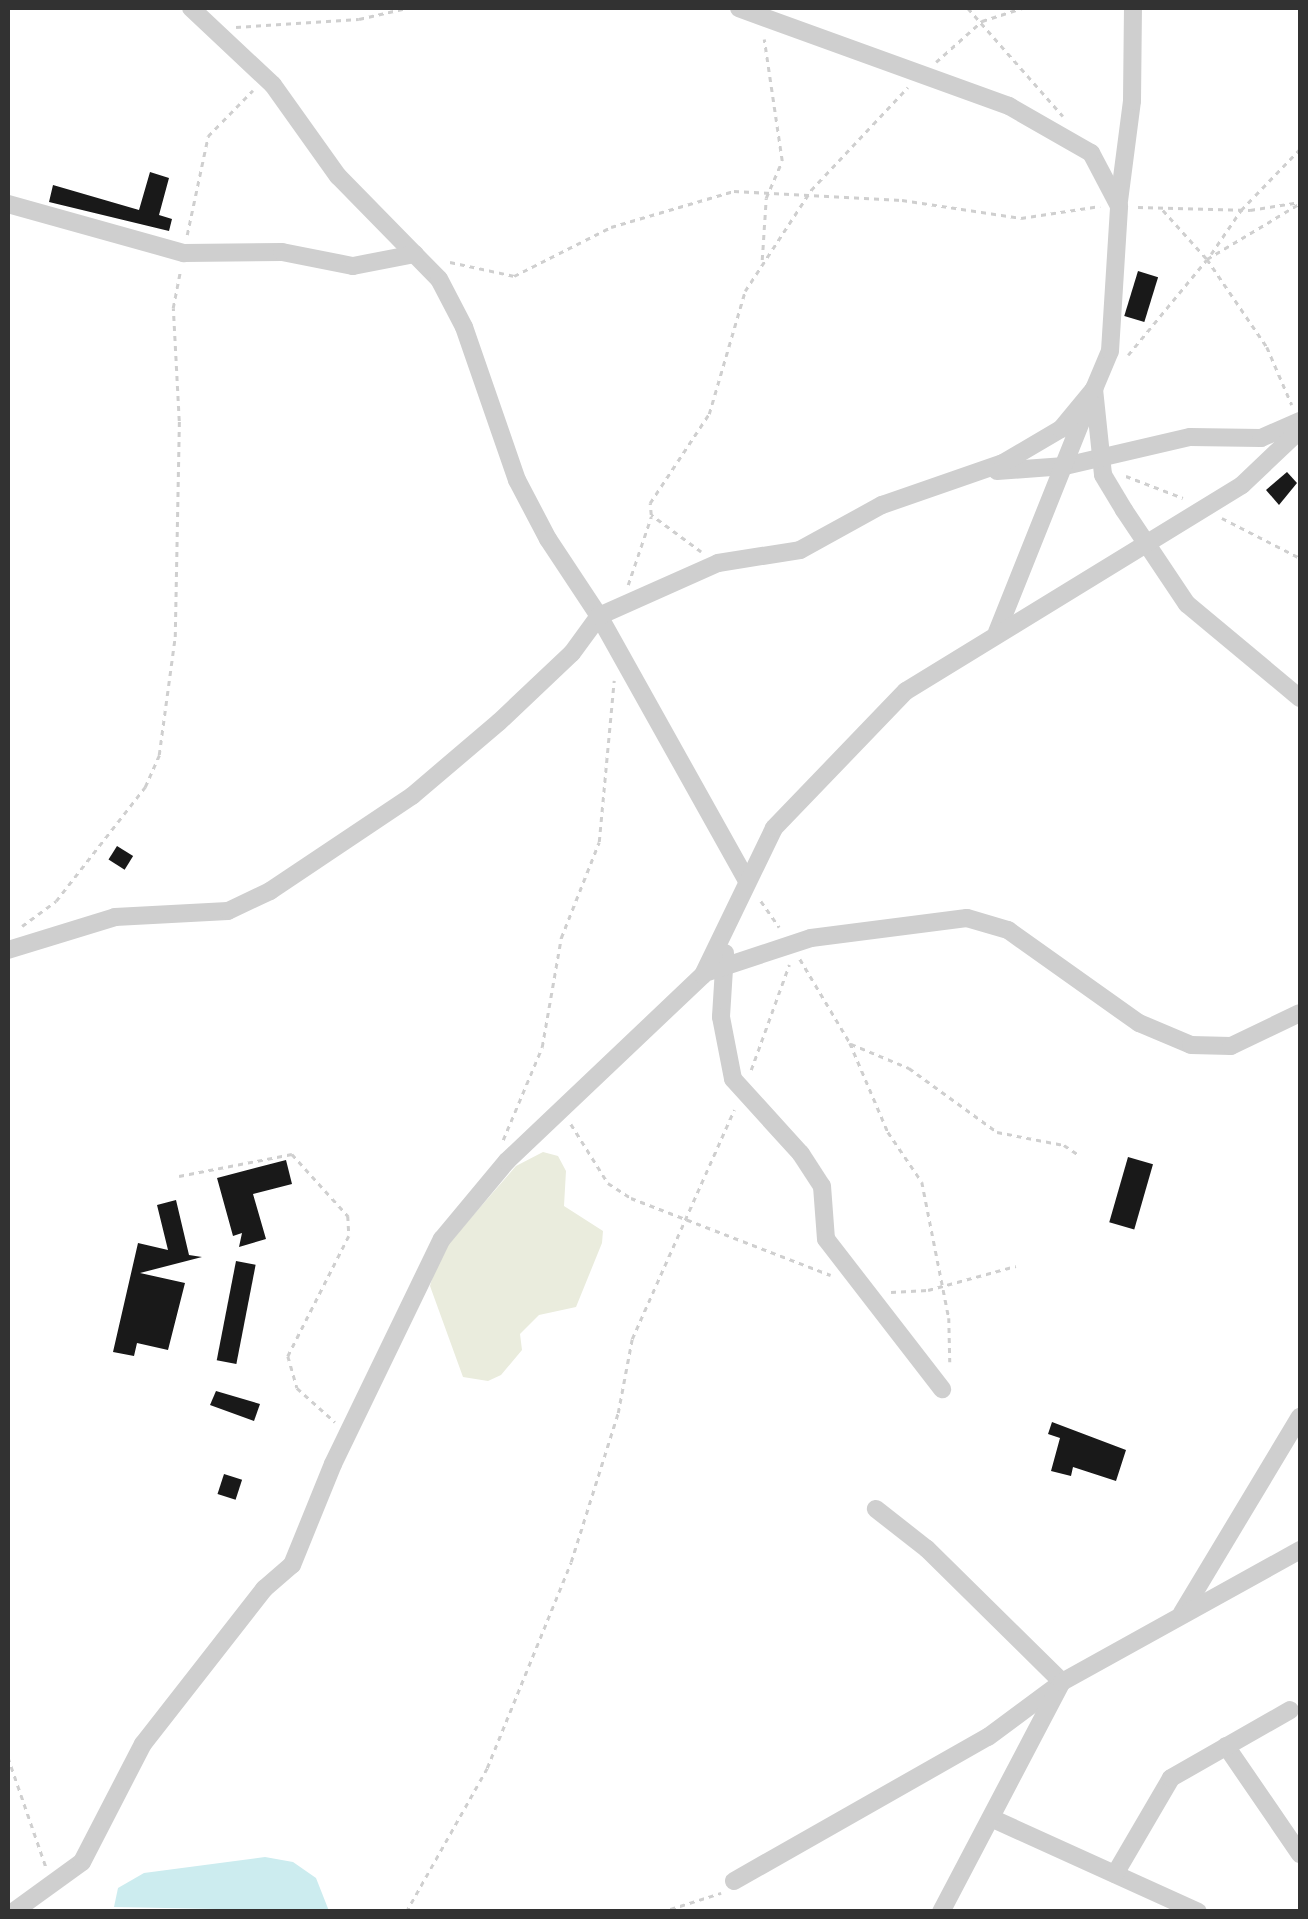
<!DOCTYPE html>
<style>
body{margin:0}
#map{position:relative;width:1308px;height:1919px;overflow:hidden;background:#fff;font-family:Manrope,sans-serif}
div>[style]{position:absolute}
.green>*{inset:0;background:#eaecdd}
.water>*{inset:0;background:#ccecef}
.building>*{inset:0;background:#191919;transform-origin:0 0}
.path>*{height:2.5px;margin-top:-1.25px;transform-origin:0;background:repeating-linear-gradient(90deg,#cfcfcf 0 5px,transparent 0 10px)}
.street>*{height:18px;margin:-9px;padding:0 9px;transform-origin:9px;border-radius:9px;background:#cfcfcf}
span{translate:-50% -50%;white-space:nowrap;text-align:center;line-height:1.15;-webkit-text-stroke:10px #fff;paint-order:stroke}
.frame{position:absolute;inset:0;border:10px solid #323232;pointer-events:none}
</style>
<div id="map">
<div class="green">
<div style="clip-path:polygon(543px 1152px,558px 1156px,566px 1171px,564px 1206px,603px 1231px,602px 1243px,576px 1307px,539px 1315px,520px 1334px,522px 1350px,501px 1375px,488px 1381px,463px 1377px,430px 1286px,434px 1272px,442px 1251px,516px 1166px)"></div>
</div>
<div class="water">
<div style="clip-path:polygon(265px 1857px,293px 1862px,316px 1878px,329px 1911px,114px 1907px,118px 1888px,144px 1873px)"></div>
</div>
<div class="building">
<div style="clip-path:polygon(150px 172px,169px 178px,159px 215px,172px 219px,169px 231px,49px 202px,53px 185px,139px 210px)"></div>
<div style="left:1138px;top:271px;width:21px;height:47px;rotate:17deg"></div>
<div style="clip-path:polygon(1287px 472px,1297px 483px,1279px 505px,1266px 490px)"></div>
<div style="left:117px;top:846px;width:19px;height:16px;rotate:32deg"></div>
<div style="left:1128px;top:1157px;width:26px;height:68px;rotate:16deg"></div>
<div style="clip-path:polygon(286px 1160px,292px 1184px,253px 1194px,266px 1239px,239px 1247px,242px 1233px,233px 1236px,217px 1178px)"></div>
<div style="clip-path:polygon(176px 1200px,189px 1255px,202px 1257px,140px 1273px,185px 1283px,168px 1350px,137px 1343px,134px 1356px,113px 1352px,138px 1243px,168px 1250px,157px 1205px)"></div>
<div style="left:236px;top:1261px;width:20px;height:101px;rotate:11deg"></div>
<div style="clip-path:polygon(216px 1391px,260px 1404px,254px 1421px,210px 1405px)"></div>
<div style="clip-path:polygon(1052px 1422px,1126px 1450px,1116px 1481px,1073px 1467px,1071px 1476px,1051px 1471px,1060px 1438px,1048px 1434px)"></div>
<div style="left:224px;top:1474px;width:19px;height:21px;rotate:18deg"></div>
</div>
<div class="path">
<div style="left:968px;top:8px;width:144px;rotate:48.7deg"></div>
<div style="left:236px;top:27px;width:123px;rotate:-3.7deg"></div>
<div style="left:359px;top:19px;width:49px;rotate:-12.9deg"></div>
<div style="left:936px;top:62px;width:62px;rotate:-41.7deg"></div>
<div style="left:982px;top:21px;width:42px;rotate:-18deg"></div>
<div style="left:1138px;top:207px;width:112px;rotate:1.5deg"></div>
<div style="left:1250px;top:210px;width:51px;rotate:-9.1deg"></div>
<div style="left:1163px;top:210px;width:66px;rotate:48.1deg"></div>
<div style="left:1207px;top:259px;width:107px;rotate:55.7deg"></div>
<div style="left:1267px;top:347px;width:63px;rotate:66.7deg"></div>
<div style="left:187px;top:235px;width:101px;rotate:-78deg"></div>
<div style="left:208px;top:136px;width:64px;rotate:-45.6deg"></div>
<div style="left:1211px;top:254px;width:53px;rotate:-55.7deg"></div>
<div style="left:1241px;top:210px;width:85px;rotate:-46deg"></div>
<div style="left:762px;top:260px;width:62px;rotate:-86.3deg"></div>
<div style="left:766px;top:198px;width:40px;rotate:-66.6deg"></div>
<div style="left:782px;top:161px;width:123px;rotate:-98.4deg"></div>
<div style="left:450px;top:262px;width:66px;rotate:12.3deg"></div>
<div style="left:514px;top:276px;width:109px;rotate:-26.8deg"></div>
<div style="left:611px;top:227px;width:128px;rotate:-16.3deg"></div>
<div style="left:734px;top:191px;width:168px;rotate:3.1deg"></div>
<div style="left:902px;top:200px;width:120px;rotate:8.6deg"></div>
<div style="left:1021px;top:218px;width:80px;rotate:-8.6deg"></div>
<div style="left:1128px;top:355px;width:124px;rotate:-50.5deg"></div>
<div style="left:1207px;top:259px;width:107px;rotate:-30.9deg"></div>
<div style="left:1126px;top:476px;width:61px;rotate:21.1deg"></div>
<div style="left:1222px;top:518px;width:88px;rotate:27.1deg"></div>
<div style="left:701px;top:552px;width:62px;rotate:-143.5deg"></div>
<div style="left:651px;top:515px;width:12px;rotate:-95deg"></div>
<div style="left:650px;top:503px;width:107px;rotate:-56.5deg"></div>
<div style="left:709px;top:414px;width:128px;rotate:-73.7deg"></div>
<div style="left:745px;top:291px;width:121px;rotate:-56.8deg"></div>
<div style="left:811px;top:190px;width:141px;rotate:-46.7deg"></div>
<div style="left:628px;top:585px;width:72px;rotate:-71.3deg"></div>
<div style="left:761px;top:901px;width:32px;rotate:55deg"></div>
<div style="left:22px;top:926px;width:42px;rotate:-36.3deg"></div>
<div style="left:56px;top:901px;width:145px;rotate:-52deg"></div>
<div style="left:145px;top:787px;width:35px;rotate:-66deg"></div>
<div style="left:159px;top:755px;width:119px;rotate:-82.3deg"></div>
<div style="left:175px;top:637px;width:216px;rotate:-88.9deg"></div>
<div style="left:179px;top:421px;width:113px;rotate:-93deg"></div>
<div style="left:173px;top:308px;width:36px;rotate:-79deg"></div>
<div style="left:800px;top:959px;width:98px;rotate:59.2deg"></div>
<div style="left:850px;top:1043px;width:97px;rotate:66.9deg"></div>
<div style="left:888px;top:1132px;width:60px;rotate:55.8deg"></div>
<div style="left:922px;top:1182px;width:139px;rotate:78.8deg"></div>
<div style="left:949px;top:1318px;width:44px;rotate:88.7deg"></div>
<div style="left:851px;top:1044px;width:63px;rotate:22.5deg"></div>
<div style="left:909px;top:1068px;width:109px;rotate:36deg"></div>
<div style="left:997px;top:1132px;width:68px;rotate:11deg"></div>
<div style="left:1064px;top:1145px;width:18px;rotate:34deg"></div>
<div style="left:751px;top:1070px;width:112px;rotate:-70.1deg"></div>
<div style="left:571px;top:1124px;width:70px;rotate:57.9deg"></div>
<div style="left:608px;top:1183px;width:27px;rotate:33deg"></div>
<div style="left:631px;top:1198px;width:214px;rotate:21.1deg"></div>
<div style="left:503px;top:1140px;width:101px;rotate:-67.2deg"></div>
<div style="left:542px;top:1047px;width:111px;rotate:-80.1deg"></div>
<div style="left:561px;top:938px;width:103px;rotate:-68.4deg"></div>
<div style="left:599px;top:842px;width:162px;rotate:-84.7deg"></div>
<div style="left:179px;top:1176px;width:115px;rotate:-11deg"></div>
<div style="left:292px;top:1154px;width:84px;rotate:47.9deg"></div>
<div style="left:348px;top:1216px;width:20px;rotate:87deg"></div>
<div style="left:349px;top:1236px;width:135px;rotate:116.9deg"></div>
<div style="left:288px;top:1356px;width:33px;rotate:74deg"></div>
<div style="left:297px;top:1388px;width:51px;rotate:41.8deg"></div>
<div style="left:891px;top:1292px;width:37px;rotate:-3deg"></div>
<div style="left:928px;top:1290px;width:91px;rotate:-15.3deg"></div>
<div style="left:8px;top:1757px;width:116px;rotate:70.9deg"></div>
<div style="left:406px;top:1912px;width:165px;rotate:-60.6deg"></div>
<div style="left:487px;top:1768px;width:222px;rotate:-67.8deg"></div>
<div style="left:571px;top:1562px;width:156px;rotate:-72.5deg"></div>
<div style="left:618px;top:1413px;width:75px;rotate:-79.3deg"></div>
<div style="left:632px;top:1339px;width:251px;rotate:-66deg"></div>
<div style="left:661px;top:1912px;width:63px;rotate:-17.6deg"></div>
</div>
<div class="street">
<div style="left:191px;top:8px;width:112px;rotate:43.2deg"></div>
<div style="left:273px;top:85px;width:112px;rotate:54.5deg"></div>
<div style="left:338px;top:176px;width:144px;rotate:45.6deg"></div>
<div style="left:439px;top:279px;width:54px;rotate:62.5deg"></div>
<div style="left:464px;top:327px;width:162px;rotate:70.9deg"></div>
<div style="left:517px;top:480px;width:67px;rotate:62.3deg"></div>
<div style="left:548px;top:539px;width:92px;rotate:56.5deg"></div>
<div style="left:599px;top:616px;width:304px;rotate:60.8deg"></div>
<div style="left:1119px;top:201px;width:101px;rotate:-82.6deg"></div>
<div style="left:1132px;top:101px;width:93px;rotate:-89.4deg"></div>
<div style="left:8px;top:204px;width:183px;rotate:15.6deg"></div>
<div style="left:184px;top:253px;width:98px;rotate:-0.6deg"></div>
<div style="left:282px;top:252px;width:72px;rotate:11.2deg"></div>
<div style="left:353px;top:266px;width:63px;rotate:-11deg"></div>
<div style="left:997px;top:471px;width:68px;rotate:-4.2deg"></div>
<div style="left:1065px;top:466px;width:128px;rotate:-13.1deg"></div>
<div style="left:1190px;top:437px;width:71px;rotate:0.8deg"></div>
<div style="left:1261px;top:438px;width:43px;rotate:-23.6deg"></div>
<div style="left:997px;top:632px;width:262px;rotate:-68.2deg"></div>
<div style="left:1094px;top:389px;width:86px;rotate:84deg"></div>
<div style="left:1103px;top:475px;width:41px;rotate:59deg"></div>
<div style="left:1124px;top:510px;width:113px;rotate:56.2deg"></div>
<div style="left:1187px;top:604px;width:147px;rotate:39.8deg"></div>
<div style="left:8px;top:950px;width:112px;rotate:-17.1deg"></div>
<div style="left:115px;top:917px;width:113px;rotate:-3deg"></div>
<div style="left:228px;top:911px;width:47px;rotate:-25.5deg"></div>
<div style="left:270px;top:891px;width:171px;rotate:-33.8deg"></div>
<div style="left:412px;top:796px;width:114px;rotate:-40.4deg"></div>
<div style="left:499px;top:722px;width:100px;rotate:-43.4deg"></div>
<div style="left:572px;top:653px;width:46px;rotate:-53.9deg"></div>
<div style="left:599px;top:616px;width:130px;rotate:-24deg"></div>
<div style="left:718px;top:563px;width:83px;rotate:-9deg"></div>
<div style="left:800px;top:550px;width:94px;rotate:-28.8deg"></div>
<div style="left:882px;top:505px;width:128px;rotate:-19.1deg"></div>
<div style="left:1003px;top:463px;width:67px;rotate:-30.4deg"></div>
<div style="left:1061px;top:429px;width:52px;rotate:-50.5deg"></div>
<div style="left:1094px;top:389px;width:41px;rotate:-67.2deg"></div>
<div style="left:1110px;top:351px;width:145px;rotate:-86.4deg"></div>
<div style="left:1119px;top:206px;width:60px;rotate:-117.8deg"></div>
<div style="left:1091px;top:153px;width:95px;rotate:-150.2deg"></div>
<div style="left:1009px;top:106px;width:287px;rotate:-160.1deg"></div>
<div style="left:725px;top:953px;width:64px;rotate:93.6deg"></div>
<div style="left:721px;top:1017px;width:63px;rotate:79deg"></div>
<div style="left:733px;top:1079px;width:101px;rotate:47.8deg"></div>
<div style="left:801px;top:1154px;width:38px;rotate:57deg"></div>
<div style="left:822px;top:1186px;width:53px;rotate:85.7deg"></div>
<div style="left:826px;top:1239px;width:190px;rotate:52.3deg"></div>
<div style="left:708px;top:972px;width:108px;rotate:-18.3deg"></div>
<div style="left:811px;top:938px;width:157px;rotate:-7.3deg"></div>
<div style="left:967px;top:918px;width:43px;rotate:16.3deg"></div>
<div style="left:1008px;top:930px;width:161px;rotate:35.4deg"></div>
<div style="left:1139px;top:1023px;width:56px;rotate:22.9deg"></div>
<div style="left:1191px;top:1045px;width:40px;rotate:1.4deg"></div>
<div style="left:1231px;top:1046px;width:76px;rotate:-25.6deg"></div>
<div style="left:1182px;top:1613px;width:229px;rotate:-59deg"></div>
<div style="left:1226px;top:1746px;width:131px;rotate:55.6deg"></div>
<div style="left:991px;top:1818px;width:227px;rotate:24.4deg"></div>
<div style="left:1115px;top:1874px;width:111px;rotate:-59.7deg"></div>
<div style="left:1171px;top:1778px;width:137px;rotate:-29.7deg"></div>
<div style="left:734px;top:1881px;width:292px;rotate:-29.6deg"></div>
<div style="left:988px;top:1737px;width:92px;rotate:-36.6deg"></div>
<div style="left:1062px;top:1682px;width:190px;rotate:-135.4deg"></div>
<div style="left:927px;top:1549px;width:65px;rotate:-141.9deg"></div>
<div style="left:13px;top:1912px;width:85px;rotate:-35.9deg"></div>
<div style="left:82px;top:1862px;width:133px;rotate:-62.7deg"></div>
<div style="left:143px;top:1744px;width:197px;rotate:-52deg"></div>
<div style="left:264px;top:1589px;width:37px;rotate:-41deg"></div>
<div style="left:292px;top:1565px;width:109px;rotate:-67.9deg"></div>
<div style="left:333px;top:1464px;width:250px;rotate:-64.2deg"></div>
<div style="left:442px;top:1239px;width:102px;rotate:-50.2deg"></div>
<div style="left:507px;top:1161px;width:270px;rotate:-43.5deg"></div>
<div style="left:703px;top:975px;width:163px;rotate:-64.2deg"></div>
<div style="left:774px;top:828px;width:190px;rotate:-46.1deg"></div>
<div style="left:906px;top:691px;width:394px;rotate:-31.5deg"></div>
<div style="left:1242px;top:485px;width:80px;rotate:-43.5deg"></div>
<div style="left:941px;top:1912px;width:260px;rotate:-62.3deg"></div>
<div style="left:1062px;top:1682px;width:272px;rotate:-29deg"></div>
</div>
<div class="frame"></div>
</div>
